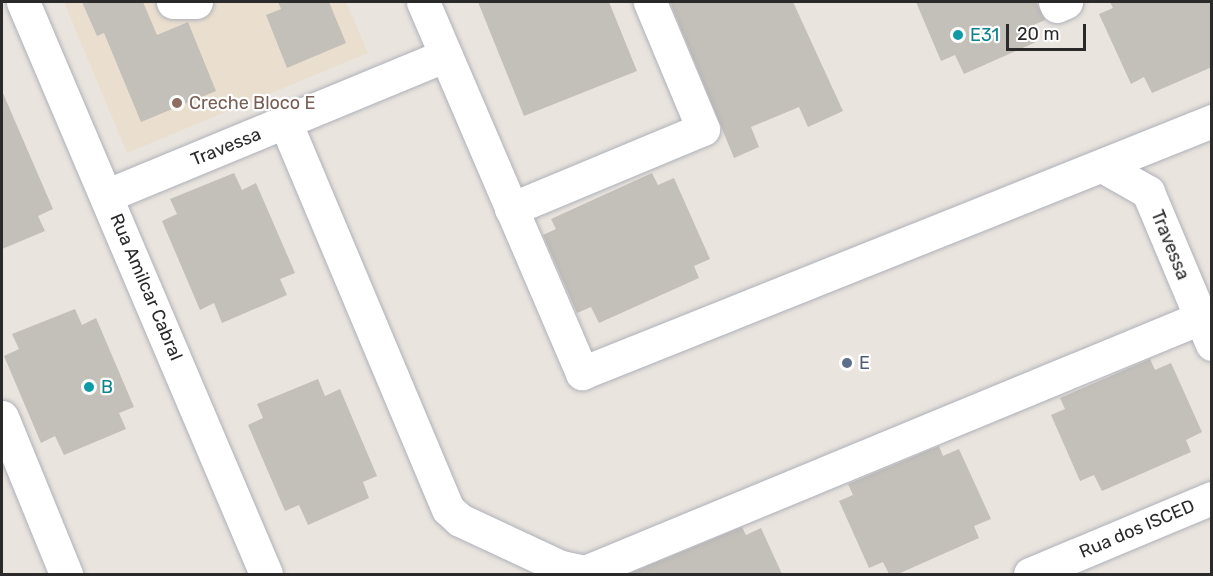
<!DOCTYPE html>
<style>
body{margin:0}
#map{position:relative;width:1213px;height:576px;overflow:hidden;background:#eae4de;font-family:Rubik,sans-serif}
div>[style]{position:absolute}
.education>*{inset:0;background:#eadfcf}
.building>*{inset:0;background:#c3bfb9}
.roads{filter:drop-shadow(0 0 2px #aeb1b9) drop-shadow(0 0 2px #aeb1b9)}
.minor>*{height:33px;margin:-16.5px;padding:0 16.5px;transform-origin:16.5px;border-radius:16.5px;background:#fff}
.dots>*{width:16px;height:16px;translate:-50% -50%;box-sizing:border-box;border:3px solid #fff;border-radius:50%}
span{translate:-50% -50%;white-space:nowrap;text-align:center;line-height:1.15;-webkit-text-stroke:4.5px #fff;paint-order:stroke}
.culture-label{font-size:18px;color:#0d838f}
.left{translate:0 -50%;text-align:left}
.education-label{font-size:18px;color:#785e54}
.street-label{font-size:18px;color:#2a2a2a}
.service-label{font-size:18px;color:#4e5e75}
.frame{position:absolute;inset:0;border:3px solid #2a2a2a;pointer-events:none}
.scale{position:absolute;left:1006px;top:24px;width:80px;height:27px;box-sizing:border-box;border:3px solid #2a2a2a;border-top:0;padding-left:8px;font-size:18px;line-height:21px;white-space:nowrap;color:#2a2a2a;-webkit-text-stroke:4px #fff;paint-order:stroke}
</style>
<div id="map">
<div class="education">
<div style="clip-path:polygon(64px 2px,346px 2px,368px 53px,127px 153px)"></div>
</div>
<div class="building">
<div style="clip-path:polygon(82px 2px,143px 2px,157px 35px,188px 22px,216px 91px,141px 122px,104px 33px,97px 36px)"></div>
<div style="clip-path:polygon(278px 2px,329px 2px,346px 43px,287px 68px,266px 15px,281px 9px)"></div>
<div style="clip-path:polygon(478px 2px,609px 2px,637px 71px,524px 116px)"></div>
<div style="clip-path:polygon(670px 2px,793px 2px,843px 111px,808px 127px,799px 107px,751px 127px,759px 147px,734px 158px)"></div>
<div style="clip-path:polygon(916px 2px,1036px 2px,1045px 20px,1029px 27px,1036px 42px,964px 74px,955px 55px,941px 61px)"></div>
<div style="clip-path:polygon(1110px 2px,1212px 2px,1212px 67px,1152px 93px,1144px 77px,1131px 84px,1099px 14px,1113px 8px)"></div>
<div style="clip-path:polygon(2px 91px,53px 209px,38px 216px,45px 231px,2px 249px)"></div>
<div style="clip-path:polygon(234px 173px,242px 190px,256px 183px,295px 273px,280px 279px,287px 295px,222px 323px,214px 303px,200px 310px,162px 221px,177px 214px,170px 199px)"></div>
<div style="clip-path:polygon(652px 173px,658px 185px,674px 178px,710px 259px,694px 266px,699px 278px,599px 323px,591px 307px,577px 313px,543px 235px,556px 229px,551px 219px)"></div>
<div style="clip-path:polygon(75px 309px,82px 325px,96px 318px,134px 407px,119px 413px,126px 429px,64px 455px,55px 436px,41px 443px,4px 356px,19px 349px,12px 334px)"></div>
<div style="clip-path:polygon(1150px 359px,1155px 370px,1171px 363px,1202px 432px,1186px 440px,1191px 452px,1102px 491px,1094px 475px,1080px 481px,1051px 415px,1065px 409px,1060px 398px)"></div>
<div style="clip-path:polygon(318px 379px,325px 396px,340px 389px,377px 476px,363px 482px,369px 498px,308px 525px,299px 505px,285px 511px,248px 425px,263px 418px,257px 404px)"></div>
<div style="clip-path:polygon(939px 446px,943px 456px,959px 449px,991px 519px,974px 526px,979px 538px,898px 574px,889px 574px,883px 562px,869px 568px,839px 501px,853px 495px,848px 484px)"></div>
<div style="clip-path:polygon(742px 527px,746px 535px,761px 528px,782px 574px,628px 574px)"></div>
</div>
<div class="roads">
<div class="minor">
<div style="left:23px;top:2px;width:621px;rotate:66.98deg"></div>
<div style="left:173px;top:2px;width:23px"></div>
<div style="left:423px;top:2px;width:404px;rotate:66.8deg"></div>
<div style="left:582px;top:373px;width:679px;rotate:-21.8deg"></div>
<div style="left:1055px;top:2px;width:4px;rotate:63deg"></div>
<div style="left:1057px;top:6px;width:10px;rotate:-24deg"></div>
<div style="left:286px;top:124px;width:418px;rotate:67.2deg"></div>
<div style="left:448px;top:509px;width:16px;rotate:43deg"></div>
<div style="left:460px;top:520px;width:111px;rotate:25deg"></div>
<div style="left:561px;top:567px;width:25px;rotate:12deg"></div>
<div style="left:585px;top:572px;width:678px;rotate:-22.44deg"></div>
<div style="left:1104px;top:167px;width:51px;rotate:29.6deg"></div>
<div style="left:1148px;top:192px;width:165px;rotate:67.2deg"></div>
<div style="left:108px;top:195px;width:364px;rotate:-22.5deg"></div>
<div style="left:511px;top:209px;width:208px;rotate:-22.6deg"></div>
<div style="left:703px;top:129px;width:138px;rotate:-112.7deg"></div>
<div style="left:2px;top:417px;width:170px;rotate:67.8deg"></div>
<div style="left:1030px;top:574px;width:197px;rotate:-22.7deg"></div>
</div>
</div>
<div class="dots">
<div style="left:958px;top:35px;background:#0f9aa8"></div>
<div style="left:177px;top:103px;background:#8d6e63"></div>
<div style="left:847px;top:363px;background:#5c6f8a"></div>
<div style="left:89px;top:387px;background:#0f9aa8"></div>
</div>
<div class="culture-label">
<span class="left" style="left:970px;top:35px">E31</span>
<span class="left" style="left:101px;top:387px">B</span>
</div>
<div class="education-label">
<span class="left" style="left:189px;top:103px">Creche Bloco E</span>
</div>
<div class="street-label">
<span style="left:226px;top:147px;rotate:-22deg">Travessa</span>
<span style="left:1170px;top:245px;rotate:68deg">Travessa</span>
<span style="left:146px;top:287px;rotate:67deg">Rua Amilcar Cabral</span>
<span style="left:1137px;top:529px;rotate:-23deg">Rua dos ISCED</span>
</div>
<div class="service-label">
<span class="left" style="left:859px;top:363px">E</span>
</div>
<div class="frame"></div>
<div class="scale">20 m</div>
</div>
